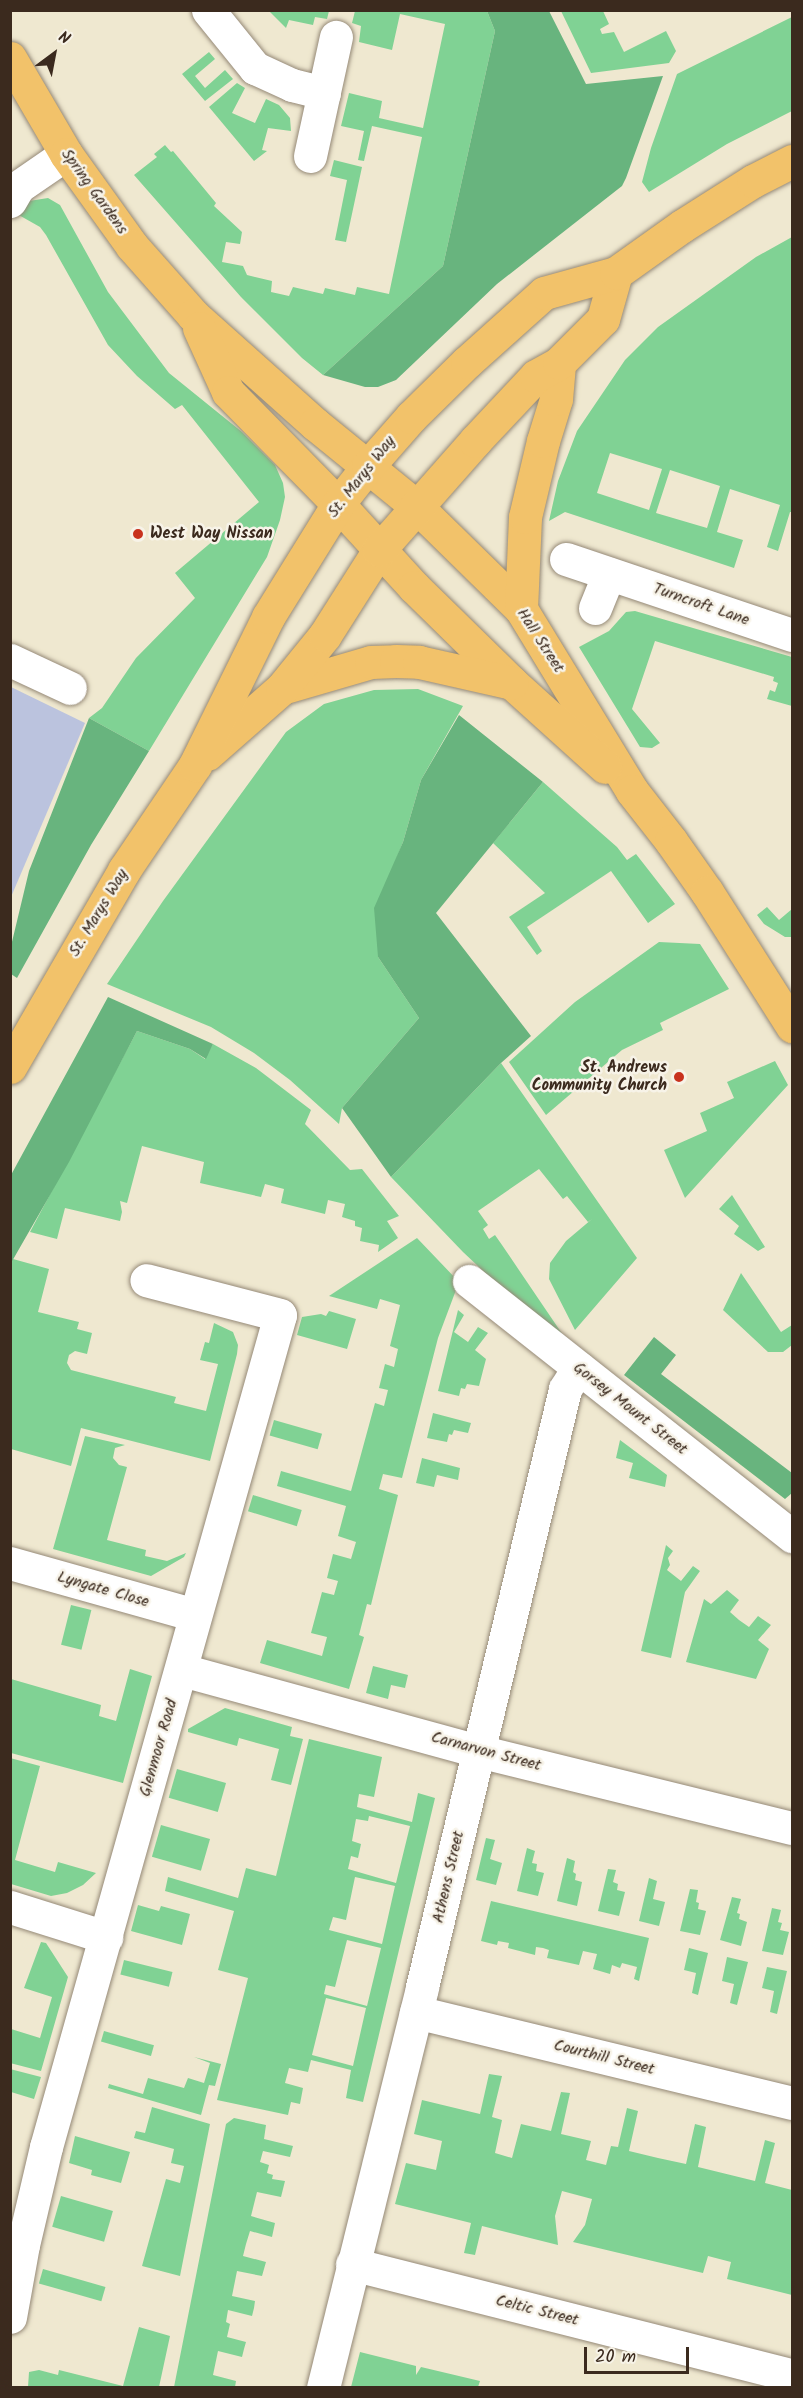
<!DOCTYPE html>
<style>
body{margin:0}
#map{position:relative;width:803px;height:2398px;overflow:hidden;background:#efe8d0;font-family:Kalam,sans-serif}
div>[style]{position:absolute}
.industrial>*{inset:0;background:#bbc3de}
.green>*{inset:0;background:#80d294;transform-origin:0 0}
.forest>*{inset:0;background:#68b47e}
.roads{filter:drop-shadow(0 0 2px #958977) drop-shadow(0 0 2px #958977)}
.minor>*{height:33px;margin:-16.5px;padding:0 16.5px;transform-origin:16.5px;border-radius:16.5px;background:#fff}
.major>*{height:33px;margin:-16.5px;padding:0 16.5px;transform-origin:16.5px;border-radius:16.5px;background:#f2c26a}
.dots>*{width:16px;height:16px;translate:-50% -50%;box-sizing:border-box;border:3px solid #f7f3e8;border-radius:50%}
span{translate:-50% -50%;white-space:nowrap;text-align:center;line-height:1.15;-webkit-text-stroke:5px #f7f3e8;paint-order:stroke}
.street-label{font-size:16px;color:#3b2a1e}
.poi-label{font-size:16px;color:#3b2a1e;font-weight:700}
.left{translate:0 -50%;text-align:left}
.right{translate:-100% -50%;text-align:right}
.frame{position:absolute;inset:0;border:12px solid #3b2a1e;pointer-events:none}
.north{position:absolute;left:24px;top:24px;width:60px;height:60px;-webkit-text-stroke:4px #f7f3e8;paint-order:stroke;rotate:32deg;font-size:16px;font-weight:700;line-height:24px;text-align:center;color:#3b2a1e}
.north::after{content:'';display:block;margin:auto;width:21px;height:27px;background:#3b2a1e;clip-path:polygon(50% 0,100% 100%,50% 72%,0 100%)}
.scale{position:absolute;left:584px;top:2347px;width:105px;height:27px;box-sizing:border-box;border:3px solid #3b2a1e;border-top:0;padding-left:8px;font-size:18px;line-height:21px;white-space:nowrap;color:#3b2a1e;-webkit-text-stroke:4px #f7f3e8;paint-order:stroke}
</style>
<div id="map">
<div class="industrial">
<div style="clip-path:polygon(11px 687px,85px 723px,11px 897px)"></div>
</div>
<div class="green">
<div style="clip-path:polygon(269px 11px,329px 11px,327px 19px,315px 17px,313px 25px,289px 20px,286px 28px)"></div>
<div style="clip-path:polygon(355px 11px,487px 11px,495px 31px,443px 266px,323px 375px,302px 358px,241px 297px,134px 175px,157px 157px,154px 154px,165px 145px,171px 152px,173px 151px,216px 203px,214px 206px,242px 232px,240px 244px,226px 242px,222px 262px,243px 266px,247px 275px,272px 281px,271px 292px,289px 296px,293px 287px,323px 294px,325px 288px,355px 295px,357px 287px,389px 294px,422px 137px,372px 126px,364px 161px,358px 160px,364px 131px,341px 126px,349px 93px,382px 101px,379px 118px,423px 128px,445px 24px,400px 14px,392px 50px,359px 42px,361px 26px,352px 23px)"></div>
<div style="clip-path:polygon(561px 11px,603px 11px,609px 24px,600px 29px,602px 34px,614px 32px,624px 52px,666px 31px,676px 51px,669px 63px,591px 73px)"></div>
<div style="clip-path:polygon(792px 17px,792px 111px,727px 144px,649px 192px,642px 182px,651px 148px,677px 74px)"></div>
<div style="clip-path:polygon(209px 52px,215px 59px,195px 76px,205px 88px,225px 70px,233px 79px,205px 101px,182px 74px)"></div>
<div style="clip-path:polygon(237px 83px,245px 88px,232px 113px,255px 123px,266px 99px,279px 105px,290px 118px,291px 131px,268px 128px,262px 150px,267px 151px,254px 161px,209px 107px)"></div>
<div style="clip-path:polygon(334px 160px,362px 167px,346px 242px,335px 240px,347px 180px,330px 176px)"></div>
<div style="clip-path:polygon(48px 198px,60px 205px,108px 292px,169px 373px,242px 432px,275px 465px,283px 483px,285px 497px,280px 520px,267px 557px,149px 751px,89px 718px,102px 708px,136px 658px,195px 598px,175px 573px,259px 502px,182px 405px,175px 409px,137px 376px,108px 345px,46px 235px,40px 227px,17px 214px,29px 201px)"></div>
<div style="clip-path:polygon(evenodd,792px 237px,792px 512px,790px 512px,778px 551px,767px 547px,780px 505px,730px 489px,717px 532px,743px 540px,734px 568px,565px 512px,549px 521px,558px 481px,577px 431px,625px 360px,658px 327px,756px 257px,792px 237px,610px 453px,662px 469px,649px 510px,597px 493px,610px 453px,792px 237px,670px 470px,720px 486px,707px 528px,656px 513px,670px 470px)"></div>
<div style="clip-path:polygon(635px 611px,792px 657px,792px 706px,767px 699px,770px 690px,775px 692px,778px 683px,773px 681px,774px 677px,655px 641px,632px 709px,660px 743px,652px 748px,640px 747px,579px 647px,609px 631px,626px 612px)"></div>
<div style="clip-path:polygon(418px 689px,463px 706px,421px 780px,403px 842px,391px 872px,378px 957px,419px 1018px,342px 1108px,339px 1124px,290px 1080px,254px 1053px,211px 1027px,107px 984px,163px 901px,286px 732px,324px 704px,374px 690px)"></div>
<div style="clip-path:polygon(543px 782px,617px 847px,627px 860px,636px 854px,675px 904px,648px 923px,611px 871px,527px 927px,542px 951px,537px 955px,509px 917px,545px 893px,493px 843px)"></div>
<div style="clip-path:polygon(767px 907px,779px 920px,792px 909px,792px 937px,785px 937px,764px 924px,757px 915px)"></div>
<div style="clip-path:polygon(659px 942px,700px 944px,729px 989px,660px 1023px,663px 1030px,622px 1050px,546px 1115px,509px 1062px,575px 1002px)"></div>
<div style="clip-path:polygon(137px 1031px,190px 1049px,205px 1059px,213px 1044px,256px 1068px,311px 1110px,305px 1124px,350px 1170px,362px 1169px,399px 1216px,387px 1221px,398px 1238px,378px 1252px,379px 1245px,360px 1241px,362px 1228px,355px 1226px,355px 1221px,342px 1217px,345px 1204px,328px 1200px,325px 1214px,281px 1203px,284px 1189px,265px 1184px,261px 1197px,200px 1183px,204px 1162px,142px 1146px,127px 1203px,120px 1201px,122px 1212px,120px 1221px,65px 1208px,57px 1239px,30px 1232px)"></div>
<div style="clip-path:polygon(775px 1061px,788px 1085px,685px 1198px,664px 1150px,707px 1131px,700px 1113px,734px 1098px,727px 1082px)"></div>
<div style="clip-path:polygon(501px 1063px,637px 1258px,575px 1330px,549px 1279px,550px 1263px,566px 1241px,592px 1219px,588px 1222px,567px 1196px,563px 1199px,539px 1169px,478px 1211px,488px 1225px,483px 1229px,489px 1239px,495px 1235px,502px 1245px,567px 1341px,562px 1345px,463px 1252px,391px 1177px)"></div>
<div style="clip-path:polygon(732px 1195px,765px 1247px,758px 1251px,734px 1234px,739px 1226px,719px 1209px)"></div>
<div style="clip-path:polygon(417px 1238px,459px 1282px,438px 1338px,402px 1478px,383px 1474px,379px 1489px,398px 1495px,371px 1605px,367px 1604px,359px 1635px,364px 1637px,349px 1689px,260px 1663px,267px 1640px,322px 1656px,327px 1637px,311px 1633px,322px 1592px,334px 1595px,338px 1581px,327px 1578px,333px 1554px,351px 1559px,356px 1542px,338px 1536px,346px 1506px,277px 1486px,281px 1471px,351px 1491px,375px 1403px,384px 1406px,388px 1390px,379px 1388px,385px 1364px,394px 1367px,398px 1349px,390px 1346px,400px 1305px,380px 1299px,377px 1309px,329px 1296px)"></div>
<div style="clip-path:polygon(13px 1259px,49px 1269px,38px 1312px,79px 1322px,77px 1329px,92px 1333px,87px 1354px,75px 1351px,69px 1355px,67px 1363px,71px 1370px,176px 1397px,174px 1403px,206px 1411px,218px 1364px,200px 1360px,205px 1342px,209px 1343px,214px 1323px,233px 1332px,238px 1345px,237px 1354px,210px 1461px,81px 1428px,71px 1466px,11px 1449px,10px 1263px)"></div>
<div style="clip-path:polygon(741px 1273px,781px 1332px,792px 1325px,792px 1345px,783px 1352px,768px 1352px,723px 1310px)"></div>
<div style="clip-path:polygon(458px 1310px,464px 1315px,454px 1332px,468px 1342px,478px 1327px,488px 1333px,475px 1350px,486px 1359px,479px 1386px,467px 1384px,465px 1389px,461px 1388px,459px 1396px,438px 1391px)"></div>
<div style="clip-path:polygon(329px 1311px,356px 1319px,347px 1349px,297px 1335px,302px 1317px,321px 1314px,326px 1316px)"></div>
<div style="clip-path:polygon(433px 1413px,471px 1423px,468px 1433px,454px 1430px,452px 1435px,449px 1434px,447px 1442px,427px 1438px)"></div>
<div style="left:274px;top:1420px;width:50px;height:16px;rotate:16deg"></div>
<div style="clip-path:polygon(85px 1436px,125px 1445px,115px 1448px,113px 1458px,119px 1465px,127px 1467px,107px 1540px,146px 1550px,145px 1556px,167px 1561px,186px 1553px,184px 1557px,151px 1576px,53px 1549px)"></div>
<div style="clip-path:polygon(620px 1440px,667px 1475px,665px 1487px,629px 1478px,633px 1463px,616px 1458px)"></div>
<div style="clip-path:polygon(422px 1458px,460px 1468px,458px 1480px,437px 1475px,434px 1487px,416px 1483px)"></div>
<div style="left:253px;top:1495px;width:51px;height:17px;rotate:17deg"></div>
<div style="clip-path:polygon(666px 1545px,673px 1551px,668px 1558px,670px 1565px,667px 1570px,681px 1581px,693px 1566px,700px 1571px,685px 1592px,671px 1658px,641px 1651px)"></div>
<div style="clip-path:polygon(727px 1590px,739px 1600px,730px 1612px,739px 1620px,749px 1627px,758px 1616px,771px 1625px,758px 1640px,769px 1649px,756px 1679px,686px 1662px,704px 1599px,711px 1604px)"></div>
<div style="left:71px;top:1605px;width:21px;height:41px;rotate:14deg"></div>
<div style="clip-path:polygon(373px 1666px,408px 1675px,405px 1688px,391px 1685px,388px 1699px,366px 1693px)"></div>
<div style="clip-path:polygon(130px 1669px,152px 1676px,123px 1783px,11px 1753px,11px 1679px,101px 1705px,99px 1716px,116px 1721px)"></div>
<div style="clip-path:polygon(225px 1708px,292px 1727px,290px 1736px,303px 1739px,291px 1785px,271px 1780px,279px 1749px,239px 1738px,237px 1746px,188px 1732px,188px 1729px)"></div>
<div style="clip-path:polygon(evenodd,309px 1739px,382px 1757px,374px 1797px,359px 1794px,357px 1807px,412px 1822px,418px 1793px,435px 1798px,363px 2102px,346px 2098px,351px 2070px,311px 2060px,308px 2072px,289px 2068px,285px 2083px,303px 2088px,300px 2104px,291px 2102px,288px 2115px,217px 2100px,248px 1978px,218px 1970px,234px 1911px,165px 1891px,168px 1877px,238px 1898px,246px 1868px,276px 1876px,309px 1739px,369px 1816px,410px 1826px,396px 1883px,348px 1869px,351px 1856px,358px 1858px,361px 1844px,352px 1841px,356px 1819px,368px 1821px,369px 1816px,309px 1739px,355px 1877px,395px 1886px,382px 1944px,329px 1930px,333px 1917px,346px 1920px,355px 1877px,309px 1739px,347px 1940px,381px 1948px,367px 2006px,324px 1994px,326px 1985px,335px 1987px,347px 1940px,309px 1739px,326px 1998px,366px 2008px,353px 2066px,312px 2055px,326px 1998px)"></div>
<div style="clip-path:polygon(10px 1758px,40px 1766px,15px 1860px,55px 1872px,58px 1862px,96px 1873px,83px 1885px,67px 1893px,51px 1896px,11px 1884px)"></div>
<div style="left:177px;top:1769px;width:51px;height:30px;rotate:16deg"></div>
<div style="left:161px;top:1825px;width:51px;height:33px;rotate:16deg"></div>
<div style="clip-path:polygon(486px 1838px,495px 1840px,490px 1859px,502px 1863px,496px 1885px,476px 1880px)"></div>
<div style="clip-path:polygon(527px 1848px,535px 1851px,532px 1863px,537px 1864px,536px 1871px,544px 1873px,538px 1896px,517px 1891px)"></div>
<div style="clip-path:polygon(567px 1858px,575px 1861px,573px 1872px,576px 1874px,575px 1880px,582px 1882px,577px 1906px,557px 1901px)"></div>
<div style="clip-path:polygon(608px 1869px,616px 1870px,613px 1882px,618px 1884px,617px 1890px,625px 1892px,619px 1916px,598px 1911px)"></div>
<div style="clip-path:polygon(649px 1878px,657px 1881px,653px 1899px,665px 1902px,659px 1926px,639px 1921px)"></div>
<div style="clip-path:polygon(690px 1889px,698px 1890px,696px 1902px,699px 1903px,698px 1909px,706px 1911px,700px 1935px,680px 1931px)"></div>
<div style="clip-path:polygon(732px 1897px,741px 1899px,737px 1913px,740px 1914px,739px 1919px,747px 1922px,741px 1946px,720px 1940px)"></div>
<div style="clip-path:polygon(491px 1901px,649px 1938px,639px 1981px,634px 1979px,637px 1967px,622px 1963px,620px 1968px,612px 1965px,610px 1974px,593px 1969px,597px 1954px,583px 1951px,579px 1965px,547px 1958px,549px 1950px,543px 1948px,536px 1947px,535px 1955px,508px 1948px,509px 1943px,498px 1941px,497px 1945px,481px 1941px)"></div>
<div style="clip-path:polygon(138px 1905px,159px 1911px,161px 1906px,190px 1914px,182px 1945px,131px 1931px)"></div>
<div style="clip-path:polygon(772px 1908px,781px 1910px,778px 1922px,782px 1923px,780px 1930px,789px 1932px,783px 1955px,762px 1951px)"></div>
<div style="clip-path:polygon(41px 1942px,46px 1943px,68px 1977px,41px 2071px,10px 2063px,11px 2029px,40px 2038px,52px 1997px,24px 1988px)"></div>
<div style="clip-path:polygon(689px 1948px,708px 1953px,698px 1995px,692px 1993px,696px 1973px,684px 1970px)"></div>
<div style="clip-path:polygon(727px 1957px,748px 1962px,737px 2005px,730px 2003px,734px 1984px,722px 1981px)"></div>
<div style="left:124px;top:1960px;width:50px;height:15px;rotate:14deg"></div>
<div style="clip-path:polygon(767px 1967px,787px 1971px,777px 2014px,770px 2012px,774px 1991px,762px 1988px)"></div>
<div style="left:104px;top:2031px;width:52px;height:11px;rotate:16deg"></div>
<div style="clip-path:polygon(194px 2057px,221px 2064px,215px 2086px,209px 2085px,201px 2115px,108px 2088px,109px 2084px,143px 2094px,148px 2078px,184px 2088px,188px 2078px,204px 2083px,210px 2063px)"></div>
<div style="clip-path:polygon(10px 2069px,41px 2077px,34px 2099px,11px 2092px)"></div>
<div style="clip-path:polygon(489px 2074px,502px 2076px,492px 2117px,502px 2120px,495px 2153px,512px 2158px,521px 2124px,551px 2131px,561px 2092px,570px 2093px,561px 2134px,591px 2141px,586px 2160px,606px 2165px,611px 2146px,618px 2147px,627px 2108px,638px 2111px,629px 2151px,658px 2158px,686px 2164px,695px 2124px,706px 2127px,698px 2167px,755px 2181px,765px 2140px,775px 2143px,765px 2183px,792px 2190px,792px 2295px,727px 2279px,731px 2262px,708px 2256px,703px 2273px,573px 2242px,585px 2225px,592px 2199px,562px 2191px,555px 2216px,558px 2245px,482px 2226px,475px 2255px,464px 2253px,471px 2223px,395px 2204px,406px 2163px,436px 2170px,442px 2141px,414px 2134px,422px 2100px,480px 2114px)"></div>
<div style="clip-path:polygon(152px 2107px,210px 2124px,180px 2276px,142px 2266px,166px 2179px,180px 2183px,184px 2166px,171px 2163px,174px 2149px,134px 2138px,136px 2131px,145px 2133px)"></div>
<div style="clip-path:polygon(234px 2118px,266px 2125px,264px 2139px,293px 2146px,290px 2157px,263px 2151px,260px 2162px,269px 2165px,267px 2173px,273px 2175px,272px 2179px,285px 2181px,281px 2197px,257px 2192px,251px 2216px,275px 2223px,272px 2237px,250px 2231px,246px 2244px,243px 2256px,266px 2262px,262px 2276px,237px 2271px,232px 2296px,255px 2301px,254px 2308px,252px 2316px,228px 2310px,226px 2322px,230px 2324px,227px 2337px,246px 2342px,244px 2349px,242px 2357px,218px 2351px,213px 2375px,236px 2381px,235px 2387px,174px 2387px,226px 2124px)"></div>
<div style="clip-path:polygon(75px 2136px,130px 2152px,121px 2183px,91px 2175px,92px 2170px,69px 2163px)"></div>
<div style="left:61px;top:2196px;width:54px;height:32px;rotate:16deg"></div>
<div style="left:43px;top:2269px;width:65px;height:15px;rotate:16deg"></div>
<div style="clip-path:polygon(139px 2327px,170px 2336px,159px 2387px,28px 2387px,29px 2372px,39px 2370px,58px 2375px,59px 2370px,123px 2386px)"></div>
<div style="clip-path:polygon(360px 2352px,416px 2366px,416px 2375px,421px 2367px,480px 2381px,478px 2387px,351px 2387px)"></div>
</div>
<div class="forest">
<div style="clip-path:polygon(487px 11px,549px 11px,586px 84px,663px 76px,626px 178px,622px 186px,497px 284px,396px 380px,378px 387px,365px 387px,323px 375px,443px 266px,495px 31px)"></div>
<div style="clip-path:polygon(459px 715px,543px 782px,436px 913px,531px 1036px,501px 1063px,391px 1177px,342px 1108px,419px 1018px,378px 957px,374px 908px,403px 842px,421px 780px)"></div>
<div style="clip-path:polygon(89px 718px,149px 751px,91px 845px,17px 978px,11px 974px,11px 946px,29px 871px)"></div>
<div style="clip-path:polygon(108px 997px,213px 1044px,206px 1059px,190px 1049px,137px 1031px,69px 1162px,11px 1263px,11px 1175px)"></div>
<div style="clip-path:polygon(654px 1337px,676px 1355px,661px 1374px,792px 1473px,792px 1493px,785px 1499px,624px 1375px)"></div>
</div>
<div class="roads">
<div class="minor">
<div style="left:208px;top:10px;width:75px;rotate:51deg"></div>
<div style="left:255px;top:68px;width:41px;rotate:24.7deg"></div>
<div style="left:292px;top:85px;width:33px;rotate:14deg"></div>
<div style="left:310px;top:156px;width:122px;rotate:-77.7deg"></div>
<div style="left:10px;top:201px;width:16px;rotate:-60deg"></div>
<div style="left:18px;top:187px;width:58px;rotate:-34.5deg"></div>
<div style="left:566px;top:559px;width:238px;rotate:18.6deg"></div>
<div style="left:595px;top:608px;width:37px;rotate:-68deg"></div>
<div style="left:10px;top:660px;width:66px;rotate:25deg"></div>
<div style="left:469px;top:1281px;width:412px;rotate:38.3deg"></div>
<div style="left:10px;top:1563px;width:192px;rotate:15.7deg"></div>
<div style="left:182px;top:1670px;width:307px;rotate:15.3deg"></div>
<div style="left:478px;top:1751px;width:323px;rotate:13.8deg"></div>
<div style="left:10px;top:1907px;width:101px;rotate:17.4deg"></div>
<div style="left:416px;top:2012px;width:387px;rotate:13.6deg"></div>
<div style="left:352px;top:2264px;width:454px;rotate:14.2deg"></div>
<div style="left:10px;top:2317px;width:73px;rotate:-79.8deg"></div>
<div style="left:23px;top:2245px;width:101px;rotate:-76.8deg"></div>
<div style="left:46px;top:2147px;width:864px;rotate:-74.29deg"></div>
<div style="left:280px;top:1315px;width:138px;rotate:-165.4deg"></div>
<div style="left:323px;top:2388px;width:413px;rotate:-76.1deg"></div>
<div style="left:422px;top:1987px;width:615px;rotate:-76.55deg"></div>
<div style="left:565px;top:1389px;width:25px;rotate:-58deg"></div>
</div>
<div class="major">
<div style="left:10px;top:58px;width:111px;rotate:59.7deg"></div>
<div style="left:66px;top:154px;width:113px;rotate:54.3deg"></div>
<div style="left:132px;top:246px;width:92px;rotate:48.5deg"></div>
<div style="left:193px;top:315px;width:164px;rotate:41.8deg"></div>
<div style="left:315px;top:424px;width:130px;rotate:39.1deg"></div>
<div style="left:416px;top:506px;width:147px;rotate:44.4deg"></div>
<div style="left:521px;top:609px;width:213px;rotate:58.6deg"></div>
<div style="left:632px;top:791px;width:63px;rotate:52deg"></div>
<div style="left:671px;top:841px;width:62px;rotate:54.8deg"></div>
<div style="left:707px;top:892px;width:159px;rotate:57.6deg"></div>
<div style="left:199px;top:328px;width:70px;rotate:65.6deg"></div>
<div style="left:228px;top:392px;width:157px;rotate:45.5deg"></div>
<div style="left:338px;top:504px;width:113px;rotate:47.5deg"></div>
<div style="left:414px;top:587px;width:137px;rotate:44.4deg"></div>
<div style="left:512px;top:683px;width:125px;rotate:42.1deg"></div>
<div style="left:521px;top:609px;width:92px;rotate:-87.5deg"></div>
<div style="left:525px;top:517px;width:78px;rotate:-76.7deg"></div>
<div style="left:543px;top:441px;width:44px;rotate:-72.8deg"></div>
<div style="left:556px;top:399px;width:36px;rotate:-85deg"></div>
<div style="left:282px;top:688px;width:93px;rotate:-16.3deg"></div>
<div style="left:371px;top:662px;width:25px;rotate:-2deg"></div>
<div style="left:396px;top:661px;width:23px;rotate:2deg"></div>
<div style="left:419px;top:662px;width:95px;rotate:12.7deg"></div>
<div style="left:207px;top:754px;width:100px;rotate:-41.3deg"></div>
<div style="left:282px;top:688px;width:68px;rotate:-50.9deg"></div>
<div style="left:325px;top:635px;width:101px;rotate:-57.6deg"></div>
<div style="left:379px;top:550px;width:145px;rotate:-48.6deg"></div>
<div style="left:475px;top:441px;width:89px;rotate:-46.8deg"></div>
<div style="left:536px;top:376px;width:26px;rotate:-29deg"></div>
<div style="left:559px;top:363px;width:62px;rotate:-45deg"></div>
<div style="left:603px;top:319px;width:48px;rotate:-74.2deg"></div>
<div style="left:10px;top:1067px;width:228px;rotate:-59.9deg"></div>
<div style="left:124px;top:870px;width:127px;rotate:-55.9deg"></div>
<div style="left:195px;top:765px;width:165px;rotate:-63.7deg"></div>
<div style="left:268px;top:617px;width:133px;rotate:-58.2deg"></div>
<div style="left:338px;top:504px;width:48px;rotate:-51.7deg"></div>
<div style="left:368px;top:466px;width:65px;rotate:-48.7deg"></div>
<div style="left:411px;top:417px;width:78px;rotate:-44.5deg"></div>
<div style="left:467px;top:362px;width:103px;rotate:-41.9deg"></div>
<div style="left:544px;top:293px;width:75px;rotate:-15.5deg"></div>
<div style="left:616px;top:273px;width:81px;rotate:-35.5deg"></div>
<div style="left:682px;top:226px;width:84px;rotate:-32.4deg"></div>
<div style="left:753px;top:181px;width:44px;rotate:-27.1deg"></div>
</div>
</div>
<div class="dots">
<div style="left:138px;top:534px;background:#c8321e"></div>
<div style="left:679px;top:1077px;background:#c8321e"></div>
</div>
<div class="street-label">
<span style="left:94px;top:192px;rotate:54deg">Spring Gardens</span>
<span style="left:362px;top:477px;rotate:-52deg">St. Marys Way</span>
<span style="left:701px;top:605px;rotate:19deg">Turncroft Lane</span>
<span style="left:540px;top:641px;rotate:57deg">Hall Street</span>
<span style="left:99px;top:913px;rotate:-59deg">St. Marys Way</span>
<span style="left:630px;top:1409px;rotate:38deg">Gorsey Mount Street</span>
<span style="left:103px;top:1590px;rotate:16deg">Lyngate Close</span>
<span style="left:159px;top:1748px;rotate:-74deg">Glenmoor Road</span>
<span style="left:486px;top:1752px;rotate:15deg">Carnarvon Street</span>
<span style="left:449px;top:1877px;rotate:-77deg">Athens Street</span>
<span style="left:604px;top:2058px;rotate:14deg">Courthill Street</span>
<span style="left:537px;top:2311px;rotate:14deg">Celtic Street</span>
</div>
<div class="poi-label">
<span class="left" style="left:150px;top:534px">West Way Nissan</span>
<span class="right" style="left:667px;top:1077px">St. Andrews<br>Community Church</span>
</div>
<div class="frame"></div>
<div class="north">N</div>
<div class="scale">20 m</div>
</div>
